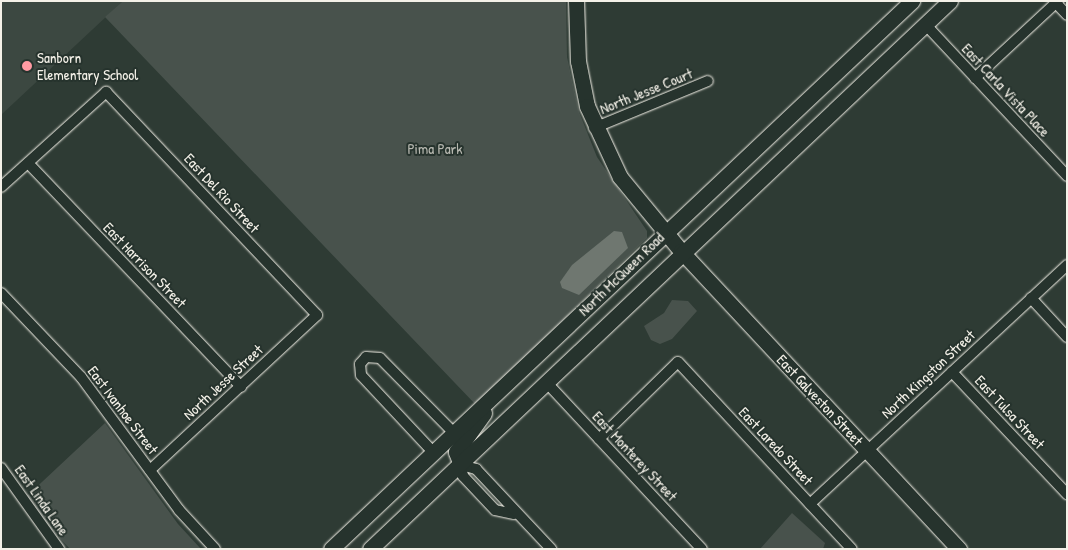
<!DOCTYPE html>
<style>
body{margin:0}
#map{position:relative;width:1068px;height:550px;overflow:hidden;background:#2e3b34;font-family:"Patrick Hand",sans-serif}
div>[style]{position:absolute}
.built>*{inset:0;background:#3c4841}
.green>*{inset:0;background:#48524c}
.water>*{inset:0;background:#6f7770}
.roads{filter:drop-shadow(0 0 1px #f4f1e8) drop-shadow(0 0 1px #f4f1e8)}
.street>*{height:10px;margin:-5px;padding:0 5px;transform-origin:5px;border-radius:5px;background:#26332d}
.secondary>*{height:15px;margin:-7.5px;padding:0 7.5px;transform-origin:7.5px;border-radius:7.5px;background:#26332d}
.dots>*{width:14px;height:14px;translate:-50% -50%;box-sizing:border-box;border:2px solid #26332d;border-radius:50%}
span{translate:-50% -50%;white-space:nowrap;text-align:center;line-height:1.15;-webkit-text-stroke:4px #26332d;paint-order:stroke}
.poi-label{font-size:15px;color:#f4f1e8}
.left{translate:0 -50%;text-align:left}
.street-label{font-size:15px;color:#f4f1e8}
.park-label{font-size:15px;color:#b8b9b1}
.frame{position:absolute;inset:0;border:2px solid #f4f1e8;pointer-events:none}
</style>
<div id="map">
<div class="built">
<div style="clip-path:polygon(1px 1px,123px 1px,1px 115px)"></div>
</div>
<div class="green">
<div style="clip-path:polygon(123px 1px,566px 1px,567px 57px,579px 112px,597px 157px,647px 231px,647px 238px,476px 405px,105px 17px)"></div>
<div style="clip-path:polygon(672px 300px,688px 301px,697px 311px,672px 339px,660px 344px,651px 340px,644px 326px,664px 313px)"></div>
<div style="clip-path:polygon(105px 423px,178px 524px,201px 549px,70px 549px,43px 520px,27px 496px)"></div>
<div style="clip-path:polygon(792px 513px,825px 543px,823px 549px,760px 549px)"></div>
</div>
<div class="water">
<div style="clip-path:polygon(614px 231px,622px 232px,628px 248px,579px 295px,562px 288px,560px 282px,572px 265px)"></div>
</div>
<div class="roads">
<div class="street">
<div style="left:1056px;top:3px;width:16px;rotate:47deg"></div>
<div style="left:925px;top:24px;width:208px;rotate:46.9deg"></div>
<div style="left:975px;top:78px;width:113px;rotate:-42.9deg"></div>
<div style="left:594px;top:128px;width:123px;rotate:-22.4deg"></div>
<div style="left:28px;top:163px;width:309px;rotate:46.4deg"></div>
<div style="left:1px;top:187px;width:142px;rotate:-42.1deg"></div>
<div style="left:106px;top:92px;width:307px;rotate:46.6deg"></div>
<div style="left:317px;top:315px;width:228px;rotate:137.1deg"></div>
<div style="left:1px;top:293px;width:116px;rotate:46.4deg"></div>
<div style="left:81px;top:377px;width:165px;rotate:53.6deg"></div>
<div style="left:179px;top:510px;width:53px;rotate:47.3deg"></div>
<div style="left:1031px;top:298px;width:53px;rotate:47.3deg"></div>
<div style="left:952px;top:372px;width:168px;rotate:46.7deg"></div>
<div style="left:547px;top:383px;width:227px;rotate:47deg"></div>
<div style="left:599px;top:439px;width:110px;rotate:-44.3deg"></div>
<div style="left:678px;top:362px;width:255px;rotate:47.1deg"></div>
<div style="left:433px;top:452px;width:105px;rotate:-133.1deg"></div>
<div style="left:361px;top:375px;width:11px;rotate:-95deg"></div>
<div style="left:360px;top:364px;width:9px;rotate:-49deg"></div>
<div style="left:366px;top:357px;width:14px;rotate:4deg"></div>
<div style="left:380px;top:358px;width:105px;rotate:45.4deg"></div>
<div style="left:1px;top:468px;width:100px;rotate:54.4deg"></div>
<div style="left:810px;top:504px;width:351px;rotate:-42.9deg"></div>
<div style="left:514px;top:514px;width:19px;rotate:-168deg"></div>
<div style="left:495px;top:510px;width:47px;rotate:-133.3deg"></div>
<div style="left:463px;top:476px;width:11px;rotate:-100deg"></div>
<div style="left:461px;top:465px;width:16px;rotate:15deg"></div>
<div style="left:476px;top:469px;width:110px;rotate:46.8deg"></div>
</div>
<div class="secondary">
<div style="left:576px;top:1px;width:60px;rotate:88.1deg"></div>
<div style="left:578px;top:61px;width:46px;rotate:78.7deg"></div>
<div style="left:587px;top:106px;width:78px;rotate:65.1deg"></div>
<div style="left:620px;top:177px;width:96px;rotate:50.5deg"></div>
<div style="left:681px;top:251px;width:408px;rotate:47deg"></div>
<div style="left:461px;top:465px;width:14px;rotate:-111deg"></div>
<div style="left:456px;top:452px;width:48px;rotate:-54.3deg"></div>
<div style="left:331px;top:549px;width:799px;rotate:-43.33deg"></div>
<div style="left:370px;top:549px;width:798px;rotate:-43.38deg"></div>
</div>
</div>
<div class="dots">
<div style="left:27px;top:66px;background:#ff9aa2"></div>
</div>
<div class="poi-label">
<span class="left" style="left:37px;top:66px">Sanborn<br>Elementary School</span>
</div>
<div class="street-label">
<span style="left:1006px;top:90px;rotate:47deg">East Carla Vista Place</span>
<span style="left:646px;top:91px;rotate:-22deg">North Jesse Court</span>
<span style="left:222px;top:193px;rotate:47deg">East Del Rio Street</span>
<span style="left:145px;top:265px;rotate:46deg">East Harrison Street</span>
<span style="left:621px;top:274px;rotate:-44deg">North McQueen Road</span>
<span style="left:928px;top:374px;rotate:-43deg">North Kingston Street</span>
<span style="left:223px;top:382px;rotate:-43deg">North Jesse Street</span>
<span style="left:820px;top:400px;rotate:47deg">East Galveston Street</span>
<span style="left:123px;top:410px;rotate:53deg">East Ivanhoe Street</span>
<span style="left:1010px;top:412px;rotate:47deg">East Tulsa Street</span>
<span style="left:776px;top:446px;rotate:47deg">East Laredo Street</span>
<span style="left:635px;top:456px;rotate:47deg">East Monterey Street</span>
<span style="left:42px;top:500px;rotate:55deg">East Linda Lane</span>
</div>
<div class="park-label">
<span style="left:435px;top:149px">Pima Park</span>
</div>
<div class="frame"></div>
</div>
